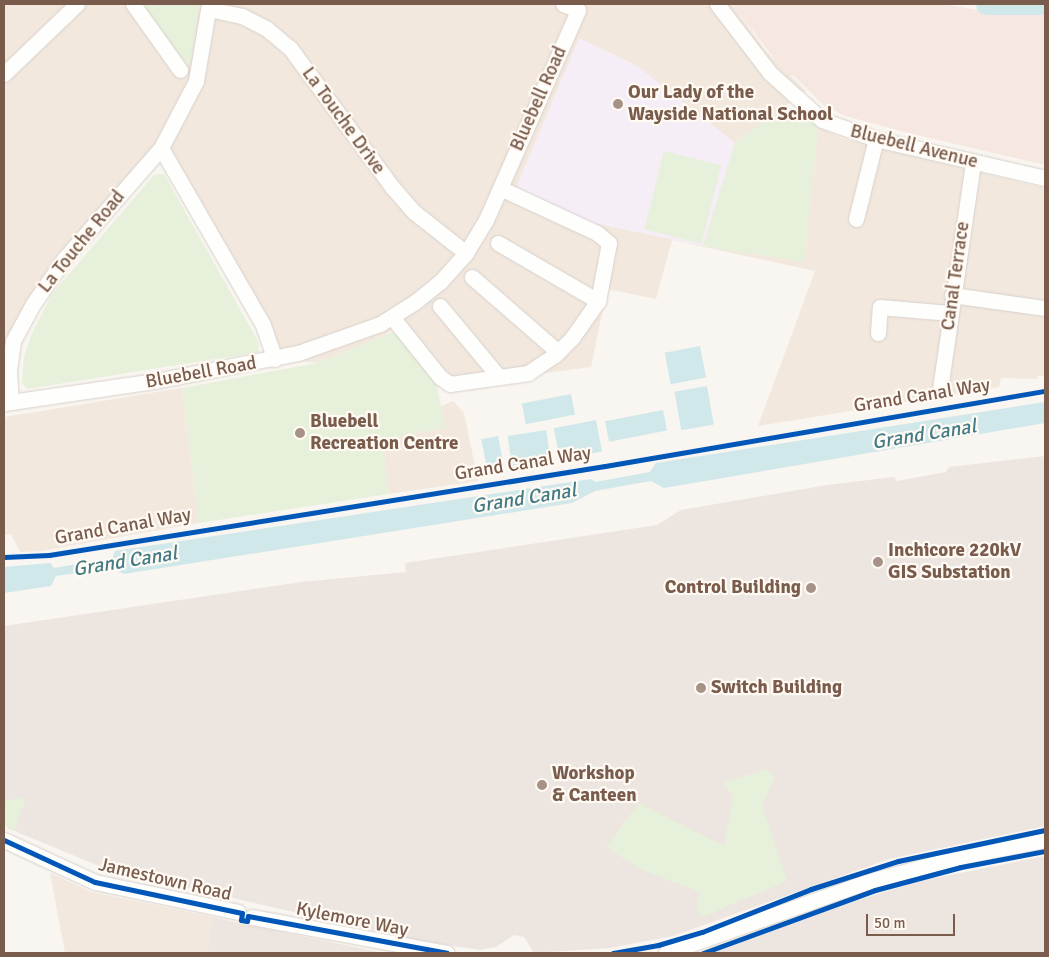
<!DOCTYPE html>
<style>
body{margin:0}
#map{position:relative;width:1049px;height:957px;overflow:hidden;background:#f9f5f0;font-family:Signika,sans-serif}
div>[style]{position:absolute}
.residential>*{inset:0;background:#f2e8de}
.commercial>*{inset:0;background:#f6e8e1}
.industrial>*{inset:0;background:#ede5e0}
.education>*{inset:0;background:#f6eef6}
.green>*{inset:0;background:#e7f0db;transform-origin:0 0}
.water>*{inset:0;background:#d0e8ea;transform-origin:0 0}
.river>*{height:21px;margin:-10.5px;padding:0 10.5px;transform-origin:10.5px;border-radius:10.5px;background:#d0e8ea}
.roads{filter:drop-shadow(0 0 1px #d7d1cb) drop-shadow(0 0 1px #d7d1cb)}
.minor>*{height:15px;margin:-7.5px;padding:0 7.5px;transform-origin:7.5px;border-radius:7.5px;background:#fefefd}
.cycleway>*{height:5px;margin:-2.5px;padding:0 2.5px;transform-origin:2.5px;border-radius:2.5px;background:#0057b8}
.dots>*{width:14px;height:14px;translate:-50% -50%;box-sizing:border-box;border:2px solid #fffaf3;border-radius:50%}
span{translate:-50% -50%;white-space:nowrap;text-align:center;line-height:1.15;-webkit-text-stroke:4.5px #fffaf3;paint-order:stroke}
.poi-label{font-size:19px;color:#7a5c4d;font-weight:700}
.left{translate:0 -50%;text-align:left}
.right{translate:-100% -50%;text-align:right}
.street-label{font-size:19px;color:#7a5c4d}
.water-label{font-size:20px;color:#437c86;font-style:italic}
.frame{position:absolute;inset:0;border:5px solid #7a5c4d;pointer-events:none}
.scale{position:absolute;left:866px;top:914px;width:89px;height:22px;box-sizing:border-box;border:2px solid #7a5c4d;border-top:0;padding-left:6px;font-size:15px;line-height:18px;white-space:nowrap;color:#7a5c4d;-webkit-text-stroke:4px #fffaf3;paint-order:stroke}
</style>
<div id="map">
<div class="residential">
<div style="clip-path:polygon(4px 4px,732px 4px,766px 51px,806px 91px,735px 143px,704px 246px,804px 261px,818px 127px,845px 139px,1045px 188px,1045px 376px,1037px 376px,1037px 379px,1001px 378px,999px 387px,758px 426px,815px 271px,672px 240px,656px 299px,607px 289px,591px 367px,449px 386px,400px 325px,380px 338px,317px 363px,273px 358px,164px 155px,51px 281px,4px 379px)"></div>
<div style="clip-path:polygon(182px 388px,199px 523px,41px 551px,20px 552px,11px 534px,4px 535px,4px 417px)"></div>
<div style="clip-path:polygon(453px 401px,464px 413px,478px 481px,389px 494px,382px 439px,444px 428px,441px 406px)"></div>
<div style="clip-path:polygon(50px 873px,91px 892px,213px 917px,207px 953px,65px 953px)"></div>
</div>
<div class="commercial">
<div style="clip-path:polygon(732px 4px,943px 4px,989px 12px,1045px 13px,1045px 165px,904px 132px,845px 116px,823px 105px,793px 75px,787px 75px)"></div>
</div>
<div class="industrial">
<div style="clip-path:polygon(1045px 456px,1045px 826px,889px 859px,673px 936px,610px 948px,534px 953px,524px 937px,514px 935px,496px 947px,480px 950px,422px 941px,109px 870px,7px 828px,4px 821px,4px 626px,301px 582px,406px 572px,405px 563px,657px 525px,681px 510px,827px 485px,894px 477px,897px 481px,946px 472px,949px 467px)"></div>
<div style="clip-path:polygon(1045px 856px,1045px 953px,713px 953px,850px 902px,925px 880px)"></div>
<div style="clip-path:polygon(213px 917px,243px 924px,383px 953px,207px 953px)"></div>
</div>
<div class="education">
<div style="clip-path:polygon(579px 38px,636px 65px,735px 143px,703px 246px,574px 219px,515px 190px)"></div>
</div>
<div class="green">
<div style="clip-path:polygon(139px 4px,200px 4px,189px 65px,184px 67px)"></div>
<div style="clip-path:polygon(787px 105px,818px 127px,804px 262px,703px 246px,735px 143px)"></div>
<div style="left:664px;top:151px;width:59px;height:81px;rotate:14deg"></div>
<div style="clip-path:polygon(164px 174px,258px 341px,259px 352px,27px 389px,22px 383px,24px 357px,31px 335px,52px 294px,154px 175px)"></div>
<div style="clip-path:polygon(393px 332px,399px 335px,436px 380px,445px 428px,382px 439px,389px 494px,199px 523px,182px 388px,317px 363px)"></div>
<div style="clip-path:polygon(766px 769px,775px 777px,762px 805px,787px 881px,702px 917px,696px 908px,700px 892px,640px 869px,606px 847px,639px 803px,724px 846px,733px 796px,723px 783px)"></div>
<div style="clip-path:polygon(21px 797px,26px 802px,20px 811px,15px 831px,7px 828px,4px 821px,4px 807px,6px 801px)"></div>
</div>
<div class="water">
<div style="left:700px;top:346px;width:32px;height:36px;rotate:79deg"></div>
<div style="left:707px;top:386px;width:39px;height:33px;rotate:80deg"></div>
<div style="left:571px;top:394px;width:21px;height:50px;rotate:79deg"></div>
<div style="clip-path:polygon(1045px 402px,1045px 423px,664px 488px,651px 481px,595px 491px,572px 503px,124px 574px,112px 568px,56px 576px,51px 586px,4px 593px,4px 567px,50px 563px,54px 568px,112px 558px,115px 551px,591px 479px,595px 482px,650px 472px,656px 463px)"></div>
<div style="left:663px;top:410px;width:21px;height:59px;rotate:79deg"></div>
<div style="left:596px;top:420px;width:32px;height:43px;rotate:79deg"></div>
<div style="left:546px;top:430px;width:30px;height:39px;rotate:81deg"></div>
<div style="left:498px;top:436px;width:31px;height:17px;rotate:79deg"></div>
</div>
<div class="river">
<div style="left:986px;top:4px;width:59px"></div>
</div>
<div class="roads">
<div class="minor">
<div style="left:133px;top:4px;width:81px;rotate:54.5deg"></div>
<div style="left:209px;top:4px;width:78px;rotate:99.6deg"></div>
<div style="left:196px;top:81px;width:76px;rotate:117.6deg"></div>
<div style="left:161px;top:148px;width:204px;rotate:60deg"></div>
<div style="left:263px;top:325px;width:36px;rotate:71deg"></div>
<div style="left:717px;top:4px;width:87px;rotate:52.5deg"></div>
<div style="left:770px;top:73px;width:70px;rotate:42.1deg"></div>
<div style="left:822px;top:120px;width:57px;rotate:19.4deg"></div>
<div style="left:876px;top:139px;width:173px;rotate:13deg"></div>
<div style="left:209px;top:9px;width:34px;rotate:12deg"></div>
<div style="left:242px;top:16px;width:28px;rotate:27deg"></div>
<div style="left:267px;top:29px;width:30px;rotate:40deg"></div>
<div style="left:290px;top:48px;width:174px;rotate:53.7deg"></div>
<div style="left:393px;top:188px;width:32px;rotate:49deg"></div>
<div style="left:414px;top:212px;width:66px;rotate:38.3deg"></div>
<div style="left:4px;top:74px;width:101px;rotate:-43.8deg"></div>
<div style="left:856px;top:219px;width:82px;rotate:-76deg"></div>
<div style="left:498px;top:243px;width:116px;rotate:30.1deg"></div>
<div style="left:472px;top:277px;width:114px;rotate:41.1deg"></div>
<div style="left:952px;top:295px;width:94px;rotate:8deg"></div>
<div style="left:440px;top:306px;width:92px;rotate:50.3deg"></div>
<div style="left:392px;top:317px;width:77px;rotate:51.3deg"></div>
<div style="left:440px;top:377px;width:12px;rotate:35deg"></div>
<div style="left:450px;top:384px;width:79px;rotate:-8deg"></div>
<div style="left:528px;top:373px;width:32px;rotate:-34deg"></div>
<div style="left:555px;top:355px;width:24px;rotate:-45deg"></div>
<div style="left:572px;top:338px;width:45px;rotate:-54.9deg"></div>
<div style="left:598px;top:301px;width:59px;rotate:-79.3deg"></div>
<div style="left:609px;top:243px;width:16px;rotate:-140deg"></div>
<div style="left:597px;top:233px;width:107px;rotate:-155.1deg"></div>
<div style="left:878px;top:333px;width:26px;rotate:-86deg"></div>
<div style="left:880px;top:307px;width:70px;rotate:4.9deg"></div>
<div style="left:940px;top:389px;width:229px;rotate:-81.7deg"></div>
<div style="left:11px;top:402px;width:32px;rotate:-94deg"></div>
<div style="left:9px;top:370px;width:29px;rotate:-82deg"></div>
<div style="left:13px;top:341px;width:42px;rotate:-61.6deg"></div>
<div style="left:33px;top:304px;width:55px;rotate:-55.4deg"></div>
<div style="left:64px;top:259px;width:147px;rotate:-48.9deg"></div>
<div style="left:4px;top:403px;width:153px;rotate:-8.3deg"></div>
<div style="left:155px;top:381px;width:146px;rotate:-11.1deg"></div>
<div style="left:298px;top:353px;width:87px;rotate:-19.5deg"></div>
<div style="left:380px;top:324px;width:41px;rotate:-32.2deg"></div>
<div style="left:415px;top:302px;width:32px;rotate:-39deg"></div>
<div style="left:440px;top:282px;width:39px;rotate:-48deg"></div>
<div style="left:466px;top:253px;width:39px;rotate:-59deg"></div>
<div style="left:486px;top:220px;width:229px;rotate:-66.3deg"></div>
<div style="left:578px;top:10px;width:16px;rotate:-158deg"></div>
<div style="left:4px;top:840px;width:100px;rotate:24.8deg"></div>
<div style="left:95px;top:882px;width:146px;rotate:11.8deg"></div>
<div style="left:252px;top:917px;width:198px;rotate:10.5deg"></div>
<div style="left:666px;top:953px;width:212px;rotate:-19.5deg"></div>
<div style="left:866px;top:882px;width:96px;rotate:-15deg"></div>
<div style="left:959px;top:857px;width:88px;rotate:-11.2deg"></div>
</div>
</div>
<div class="cycleway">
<div style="left:4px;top:557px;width:45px;rotate:-2.5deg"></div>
<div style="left:49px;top:555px;width:563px;rotate:-9.09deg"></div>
<div style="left:605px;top:466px;width:446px;rotate:-9.7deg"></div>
<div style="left:4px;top:840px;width:100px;rotate:24.8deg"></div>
<div style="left:95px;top:882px;width:150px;rotate:11.9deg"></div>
<div style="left:242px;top:913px;width:7px;rotate:98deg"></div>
<div style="left:241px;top:920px;width:6px;rotate:9deg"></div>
<div style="left:247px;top:921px;width:5px;rotate:-79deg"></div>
<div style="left:248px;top:916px;width:202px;rotate:10.5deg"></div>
<div style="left:613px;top:953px;width:46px;rotate:-10.1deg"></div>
<div style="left:658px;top:945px;width:46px;rotate:-16.5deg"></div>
<div style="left:702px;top:932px;width:117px;rotate:-21.5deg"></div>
<div style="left:811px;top:889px;width:91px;rotate:-17.8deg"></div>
<div style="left:898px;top:861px;width:150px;rotate:-11.9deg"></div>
<div style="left:703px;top:953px;width:183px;rotate:-20.1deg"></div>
<div style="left:875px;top:890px;width:89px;rotate:-15deg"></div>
<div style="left:961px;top:867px;width:86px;rotate:-10.8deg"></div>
</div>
<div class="dots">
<div style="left:618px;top:104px;background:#a69286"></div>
<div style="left:300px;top:433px;background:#a69286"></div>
<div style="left:878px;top:562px;background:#a69286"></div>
<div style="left:811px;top:588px;background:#a69286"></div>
<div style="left:701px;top:688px;background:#a69286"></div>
<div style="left:542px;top:785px;background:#a69286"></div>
</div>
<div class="poi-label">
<span class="left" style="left:628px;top:104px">Our Lady of the<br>Wayside National School</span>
<span class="left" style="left:310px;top:433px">Bluebell<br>Recreation Centre</span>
<span class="left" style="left:888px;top:562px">Inchicore 220kV<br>GIS Substation</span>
<span class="right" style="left:801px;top:588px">Control Building</span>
<span class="left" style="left:711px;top:688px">Switch Building</span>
<span class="left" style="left:552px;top:785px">Workshop<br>&amp; Canteen</span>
</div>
<div class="street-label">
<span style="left:539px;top:99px;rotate:-66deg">Bluebell Road</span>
<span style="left:343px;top:121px;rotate:54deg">La Touche Drive</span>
<span style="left:914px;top:147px;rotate:14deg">Bluebell Avenue</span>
<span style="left:82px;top:242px;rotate:-51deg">La Touche Road</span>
<span style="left:956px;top:276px;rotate:-82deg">Canal Terrace</span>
<span style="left:201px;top:373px;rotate:-10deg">Bluebell Road</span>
<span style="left:922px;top:396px;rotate:-9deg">Grand Canal Way</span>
<span style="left:523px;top:464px;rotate:-9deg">Grand Canal Way</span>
<span style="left:123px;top:527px;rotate:-10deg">Grand Canal Way</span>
<span style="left:165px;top:880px;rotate:13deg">Jamestown Road</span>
<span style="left:352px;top:920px;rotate:11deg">Kylemore Way</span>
</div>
<div class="water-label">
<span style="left:924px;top:434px;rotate:-9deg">Grand Canal</span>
<span style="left:524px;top:498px;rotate:-9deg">Grand Canal</span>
<span style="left:125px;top:561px;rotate:-9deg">Grand Canal</span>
</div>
<div class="frame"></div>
<div class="scale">50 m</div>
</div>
